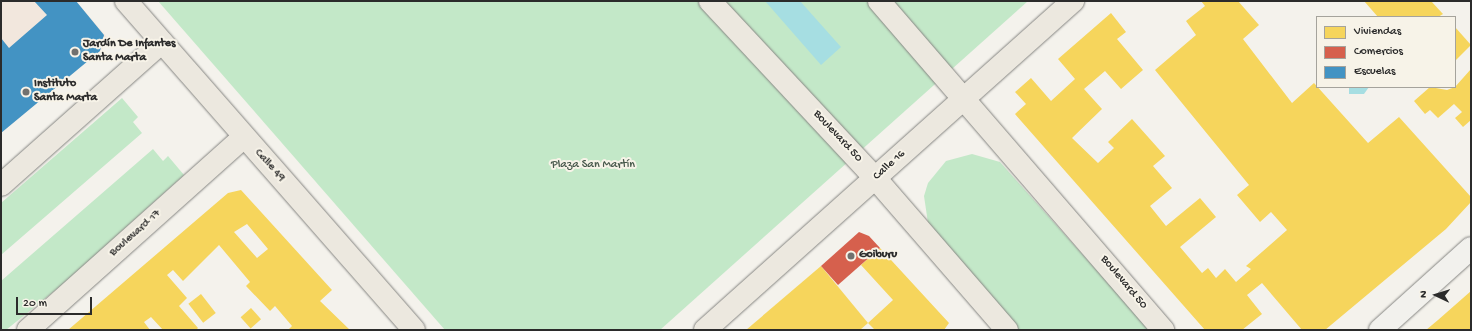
<!DOCTYPE html>
<meta charset="utf-8">
<style>
body{margin:0}
#map{position:relative;width:1472px;height:331px;overflow:hidden;background:#f4f2ec;font-family:"Gochi Hand",sans-serif}
div>[style]{position:absolute}
.built>*{inset:0;background:#f2e7dd}
.green>*{inset:0;background:#c3e8c8}
.water>*{inset:0;background:#a6dee2}
.homes>*{inset:0;background:#f6d55c;transform-origin:0 0}
.shops>*{inset:0;background:#d6604d}
.schools>*{inset:0;background:#4393c3}
.roads{filter:drop-shadow(0 0 1px #858582) drop-shadow(0 0 1px #858582)}
.minor>*{height:22px;margin:-11px;padding:0 11px;transform-origin:11px;border-radius:11px;background:#f2f1ed}
.major>*{height:22px;margin:-11px;padding:0 11px;transform-origin:11px;border-radius:11px;background:#ece8df}
.dots>*{width:11px;height:11px;translate:-50% -50%;box-sizing:border-box;border:2px solid #f7f3e8;border-radius:50%}
span{translate:-50% -50%;white-space:nowrap;text-align:center;line-height:1.15;-webkit-text-stroke:4px #f7f3e8;paint-order:stroke}
.poi-label{font-size:12px;color:#2b2b2b;font-weight:700}
.left{translate:0 -50%;text-align:left}
.street-label{font-size:12px;color:#2b2b2b}
.park-label{font-size:12px;color:#47584b}
.frame{position:absolute;inset:0;border:2px solid #2b2b2b;pointer-events:none}
.legend{position:absolute;left:1316px;top:16px;width:140px;height:72px;box-sizing:border-box;background:#f7f3e8;border:1px solid #a5a39c;margin:0;padding:5px 7px;list-style:none;font-size:12px;color:#2b2b2b}
.legend li{display:flex;align-items:center;gap:8px;height:20px}
.legend b{width:20px;border:1px solid #a5a39c}
.north{position:absolute;left:1416px;top:275px;width:40px;height:40px;-webkit-text-stroke:3px #f7f3e8;paint-order:stroke;rotate:274deg;font-size:11px;font-weight:700;line-height:16px;text-align:center;color:#2b2b2b}
.north::after{content:'';display:block;margin:auto;width:14px;height:18px;background:#2b2b2b;clip-path:polygon(50% 0,100% 100%,50% 72%,0 100%)}
.scale{position:absolute;left:16px;top:297px;width:76px;height:18px;box-sizing:border-box;border:2px solid #2b2b2b;border-top:0;padding-left:5px;font-size:12px;line-height:14px;white-space:nowrap;color:#2b2b2b;-webkit-text-stroke:3px #f7f3e8;paint-order:stroke}
</style>
<div id="map">
<div class="built">
<div style="clip-path:polygon(1px 1px,76px 1px,111px 42px,1px 133px)"></div>
</div>
<div class="green">
<div style="clip-path:polygon(158px 1px,1028px 1px,660px 330px,445px 330px)"></div>
<div style="clip-path:polygon(122px 98px,138px 117px,133px 122px,142px 133px,1px 255px,1px 203px)"></div>
<div style="clip-path:polygon(153px 149px,163px 161px,168px 156px,184px 175px,63px 284px,6px 330px,1px 330px,1px 281px)"></div>
<div style="clip-path:polygon(972px 154px,1000px 162px,1150px 330px,1019px 330px,928px 223px,924px 196px,928px 183px,946px 161px)"></div>
</div>
<div class="water">
<div style="clip-path:polygon(765px 1px,800px 1px,841px 47px,821px 65px)"></div>
<div style="clip-path:polygon(1369px 87px,1364px 94px,1349px 94px,1349px 87px)"></div>
</div>
<div class="homes">
<div style="clip-path:polygon(1201px 1px,1238px 1px,1259px 25px,1243px 39px,1292px 103px,1314px 83px,1368px 143px,1399px 117px,1471px 197px,1471px 202px,1446px 229px,1325px 330px,1302px 330px,1262px 283px,1247px 295px,1262px 314px,1242px 330px,1205px 330px,1015px 114px,1026px 104px,1015px 92px,1031px 78px,1051px 101px,1075px 79px,1058px 59px,1111px 13px,1126px 32px,1117px 39px,1143px 70px,1121px 89px,1105px 71px,1084px 89px,1102px 109px,1072px 138px,1098px 163px,1114px 148px,1108px 142px,1132px 119px,1165px 156px,1153px 166px,1172px 188px,1150px 206px,1166px 226px,1200px 198px,1216px 217px,1180px 247px,1202px 273px,1208px 268px,1216px 278px,1225px 269px,1236px 282px,1251px 269px,1246px 266px,1287px 230px,1271px 212px,1260px 222px,1237px 195px,1249px 185px,1155px 70px,1196px 35px,1186px 21px,1205px 6px)"></div>
<div style="clip-path:polygon(1364px 1px,1431px 1px,1443px 14px,1438px 17px,1378px 17px)"></div>
<div style="clip-path:polygon(1455px 27px,1471px 45px,1455px 61px)"></div>
<div style="clip-path:polygon(1471px 69px,1471px 120px,1463px 127px,1455px 118px,1462px 112px,1454px 104px,1438px 118px,1430px 110px,1425px 114px,1414px 101px,1430px 87px,1447px 90px,1455px 87px)"></div>
<div style="clip-path:polygon(evenodd,241px 190px,332px 290px,320px 301px,350px 330px,288px 330px,292px 326px,275px 306px,270px 311px,246px 286px,250px 282px,219px 245px,183px 281px,173px 270px,167px 275px,187px 298px,179px 306px,198px 328px,196px 330px,163px 330px,151px 317px,144px 322px,150px 330px,68px 330px,228px 193px,241px 190px,247px 224px,268px 249px,257px 258px,234px 232px,247px 224px)"></div>
<div style="clip-path:polygon(880px 248px,949px 323px,944px 330px,875px 330px,868px 323px,893px 300px,861px 265px)"></div>
<div style="clip-path:polygon(821px 266px,868px 323px,860px 330px,746px 330px)"></div>
<div style="clip-path:polygon(1471px 291px,1471px 330px,1426px 330px,1438px 320px)"></div>
<div style="left:201px;top:294px;width:24px;height:16px;rotate:52deg"></div>
<div style="left:251px;top:308px;width:15px;height:14px;rotate:48deg"></div>
</div>
<div class="shops">
<div style="clip-path:polygon(859px 232px,869px 236px,880px 248px,838px 285px,821px 266px)"></div>
</div>
<div class="schools">
<div style="clip-path:polygon(34px 1px,76px 1px,104px 35px,100px 51px,1px 133px,1px 38px,9px 48px,47px 15px)"></div>
</div>
<div class="roads">
<div class="minor">
<div style="left:1380px;top:330px;width:122px;rotate:-42deg"></div>
</div>
<div class="major">
<div style="left:126px;top:1px;width:437px;rotate:48.8deg"></div>
<div style="left:710px;top:1px;width:243px;rotate:47deg"></div>
<div style="left:876px;top:179px;width:200px;rotate:49.1deg"></div>
<div style="left:879px;top:1px;width:435px;rotate:49.2deg"></div>
<div style="left:1px;top:185px;width:215px;rotate:-41.6deg"></div>
<div style="left:28px;top:330px;width:288px;rotate:-41.8deg"></div>
<div style="left:705px;top:330px;width:494px;rotate:-41.8deg"></div>
</div>
</div>
<div class="dots">
<div style="left:75px;top:52px;background:#71716f"></div>
<div style="left:26px;top:92px;background:#71716f"></div>
<div style="left:851px;top:256px;background:#71716f"></div>
</div>
<div class="poi-label">
<span class="left" style="left:83px;top:52px">Jardín De Infantes<br>Santa Marta</span>
<span class="left" style="left:34px;top:92px">Instituto<br>Santa Marta</span>
<span class="left" style="left:859px;top:256px">Goiburu</span>
</div>
<div class="street-label">
<span style="left:837px;top:137px;rotate:47deg">Boulevard 50</span>
<span style="left:269px;top:166px;rotate:48deg">Calle 49</span>
<span style="left:890px;top:166px;rotate:-42deg">Calle 16</span>
<span style="left:136px;top:234px;rotate:-42deg">Boulevard 17</span>
<span style="left:1123px;top:283px;rotate:50deg">Boulevard 50</span>
</div>
<div class="park-label">
<span style="left:593px;top:166px">Plaza San Martín</span>
</div>
<div class="frame"></div>
<ul class="legend">
<li><b style="height:11px;background:#f6d55c"></b>Viviendas</li>
<li><b style="height:11px;background:#d6604d"></b>Comercios</li>
<li><b style="height:11px;background:#4393c3"></b>Escuelas</li>
</ul>
<div class="north">N</div>
<div class="scale">20 m</div>
</div>
